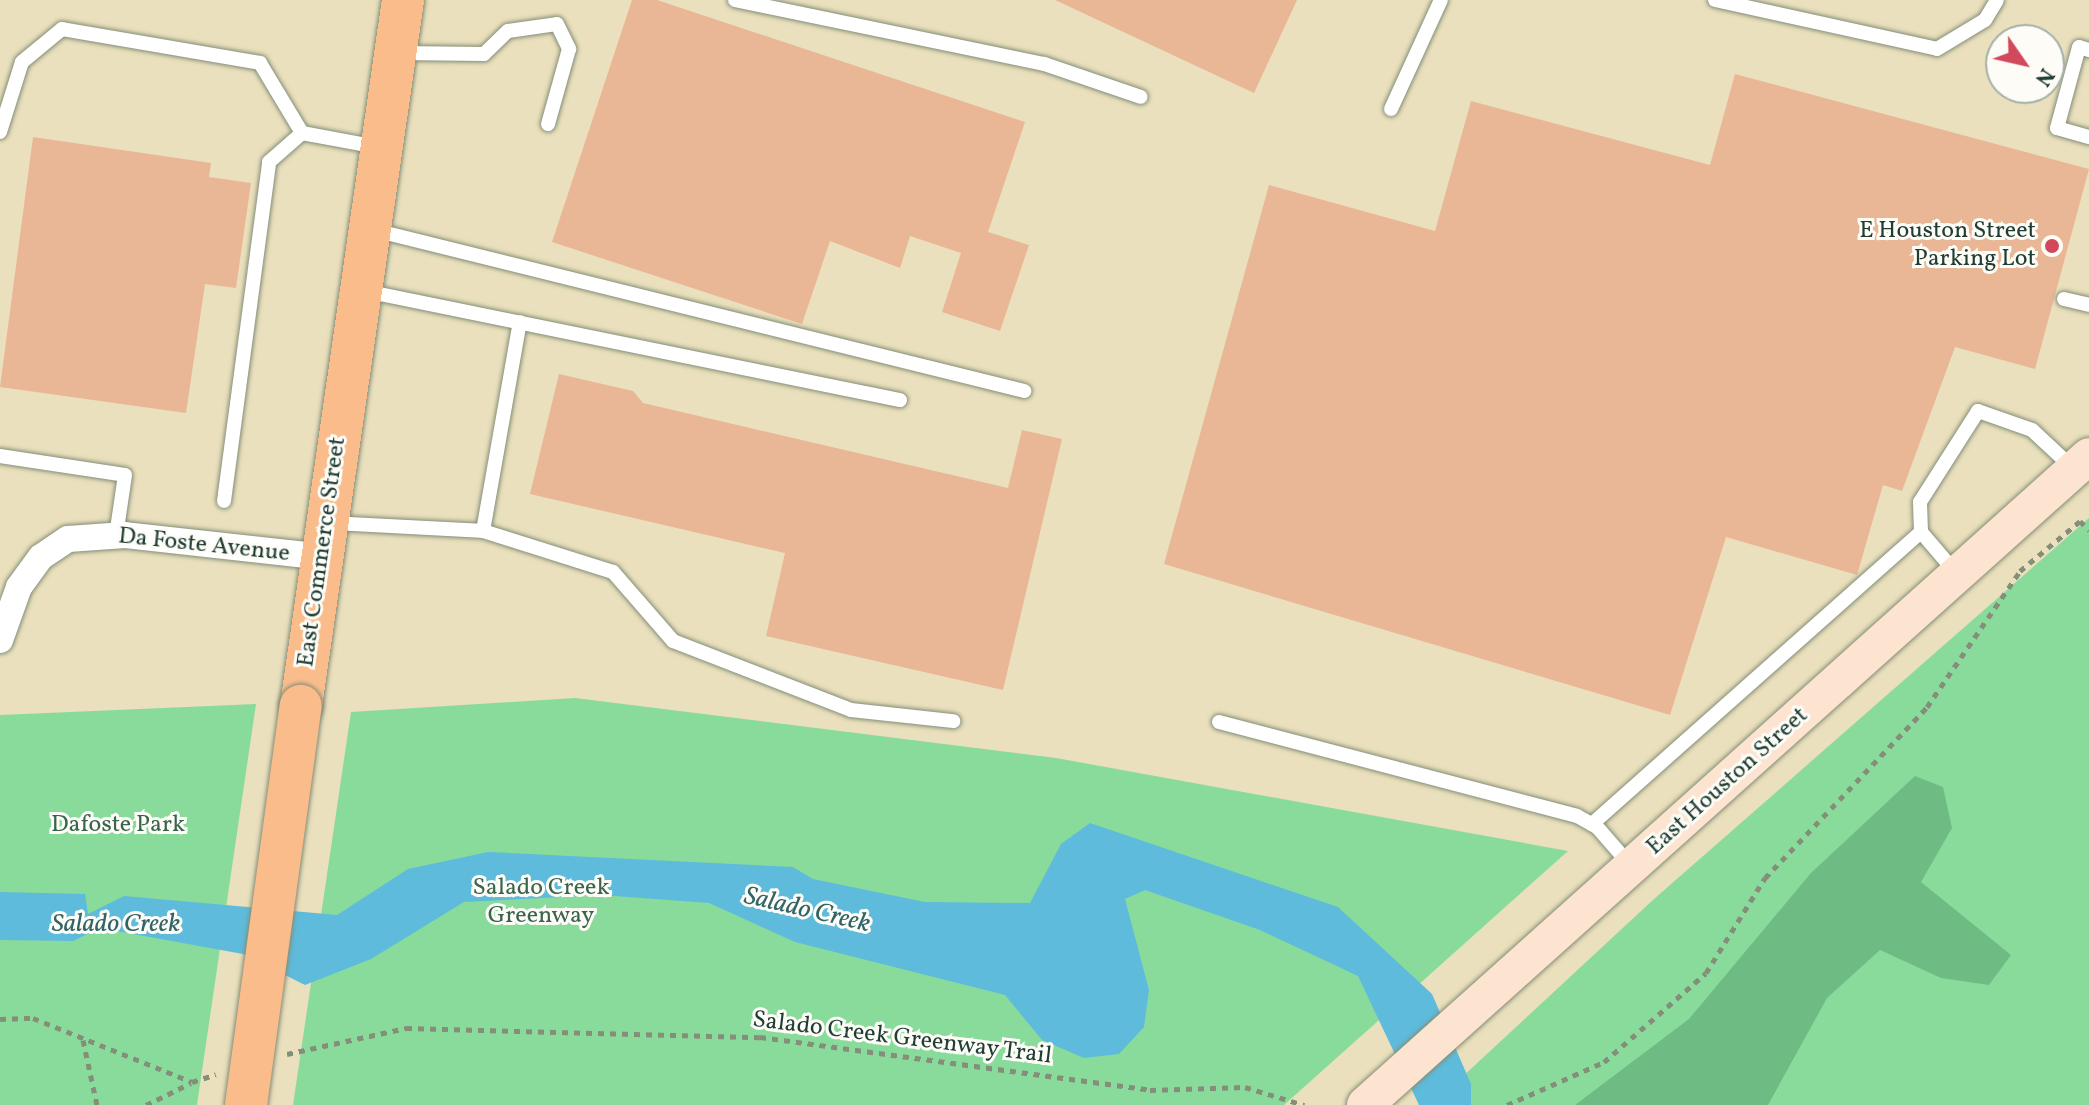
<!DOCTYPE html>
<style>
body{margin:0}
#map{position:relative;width:2089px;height:1105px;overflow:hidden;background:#eae0bd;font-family:Vollkorn,serif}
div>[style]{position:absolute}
.green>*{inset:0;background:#89db9c}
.forest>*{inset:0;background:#6ebb84}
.water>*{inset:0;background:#5ebbdc}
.building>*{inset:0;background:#e9b796}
.path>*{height:5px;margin-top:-2.5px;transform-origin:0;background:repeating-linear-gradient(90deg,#848e78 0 6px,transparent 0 12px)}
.roads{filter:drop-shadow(0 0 2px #848e78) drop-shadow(0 0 2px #848e78)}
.service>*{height:14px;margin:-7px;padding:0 7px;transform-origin:7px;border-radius:7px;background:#fff}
.minor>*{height:26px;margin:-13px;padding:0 13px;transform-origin:13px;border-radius:13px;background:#fff}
.secondary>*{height:36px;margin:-18px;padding:0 18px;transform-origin:18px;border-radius:18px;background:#fde4d1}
.primary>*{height:42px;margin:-21px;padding:0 21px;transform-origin:21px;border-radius:21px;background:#fabc8b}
.bridges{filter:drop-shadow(0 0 2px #848e78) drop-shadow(0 0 2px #848e78)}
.primary-bridge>*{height:42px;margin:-21px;padding:0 21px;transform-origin:21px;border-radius:21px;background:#fabc8b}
.dots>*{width:22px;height:22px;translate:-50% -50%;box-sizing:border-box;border:4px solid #fdfcf7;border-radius:50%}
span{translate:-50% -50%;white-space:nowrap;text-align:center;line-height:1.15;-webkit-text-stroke:6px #fdfcf7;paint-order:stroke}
.poi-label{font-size:24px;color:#1f3d34}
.right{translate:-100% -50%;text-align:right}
.street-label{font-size:24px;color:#1f3d34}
.park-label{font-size:24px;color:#3a644e}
.water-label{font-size:26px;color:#326366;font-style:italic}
.north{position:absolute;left:1985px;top:24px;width:80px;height:80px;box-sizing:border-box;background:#fdfcf7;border:2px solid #a4b0a9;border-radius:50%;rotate:124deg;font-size:22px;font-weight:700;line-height:32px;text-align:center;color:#1f3d34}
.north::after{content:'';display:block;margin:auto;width:28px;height:36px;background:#d1495b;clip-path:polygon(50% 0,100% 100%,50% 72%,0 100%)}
</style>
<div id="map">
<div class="green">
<div style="clip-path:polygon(2089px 518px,2089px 1105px,1432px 1105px,1654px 899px)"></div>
<div style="clip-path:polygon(575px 698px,1056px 758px,1568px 851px,1284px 1105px,293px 1105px,351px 712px)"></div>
<div style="clip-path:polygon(256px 704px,197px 1105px,0 1105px,0 715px)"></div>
</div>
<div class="forest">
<div style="clip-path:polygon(1915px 776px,1943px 787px,1952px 828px,1921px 882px,2011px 955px,1989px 985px,1941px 978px,1880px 950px,1827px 998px,1768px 1105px,1575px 1105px,1689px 1019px,1811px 873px)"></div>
</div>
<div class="water">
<div style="clip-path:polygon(1090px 823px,1338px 907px,1432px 994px,1471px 1084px,1471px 1105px,1419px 1105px,1358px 976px,1260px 930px,1145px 890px,1125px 899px,1149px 990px,1144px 1027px,1119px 1054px,1084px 1058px,1042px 1040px,1005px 995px,795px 942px,709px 903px,601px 895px,464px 902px,371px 959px,305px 985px,243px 954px,100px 928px,73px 941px,0 940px,0 892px,85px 894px,88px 914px,124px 896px,337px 915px,408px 869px,488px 852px,793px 867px,813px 879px,925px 902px,1030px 903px,1061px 844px)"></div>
</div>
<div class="building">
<div style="clip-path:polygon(632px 0,657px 0,1025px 122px,988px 232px,1029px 245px,1000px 331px,942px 312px,961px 253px,910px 236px,900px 268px,830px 241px,802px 324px,552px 242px)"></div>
<div style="clip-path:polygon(1055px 0,1297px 0,1254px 93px)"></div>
<div style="clip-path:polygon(1735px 74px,2089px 169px,2035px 369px,1955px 347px,1902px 491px,1883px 485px,1857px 575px,1726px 537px,1670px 715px,1164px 564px,1269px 185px,1435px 231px,1471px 101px,1710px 165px)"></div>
<div style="clip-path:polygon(33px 137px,211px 163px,209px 177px,251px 183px,236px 288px,205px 284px,186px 413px,0 387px)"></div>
<div style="clip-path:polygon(559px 374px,633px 391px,643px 403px,1008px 488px,1022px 430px,1062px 439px,1003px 690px,766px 636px,785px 553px,530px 494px)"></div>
</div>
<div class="path">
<div style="left:0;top:1019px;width:33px;rotate:-2deg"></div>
<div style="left:33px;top:1018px;width:171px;rotate:21.9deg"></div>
<div style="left:192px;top:1082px;width:25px;rotate:-18deg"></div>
<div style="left:83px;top:1040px;width:66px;rotate:77.8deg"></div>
<div style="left:287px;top:1054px;width:122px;rotate:-12.3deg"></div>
<div style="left:406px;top:1028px;width:354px;rotate:1.5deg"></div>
<div style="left:760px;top:1037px;width:394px;rotate:7.7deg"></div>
<div style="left:1150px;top:1090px;width:95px;rotate:-1.8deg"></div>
<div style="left:1245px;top:1087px;width:62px;rotate:17deg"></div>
<div style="left:146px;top:1105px;width:50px;rotate:-26.1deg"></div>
<div style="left:1507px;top:1105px;width:106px;rotate:-23.9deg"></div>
<div style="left:1604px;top:1062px;width:135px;rotate:-41.1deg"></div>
<div style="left:1706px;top:973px;width:112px;rotate:-58.2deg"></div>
<div style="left:1765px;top:878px;width:236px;rotate:-46.5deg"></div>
<div style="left:1927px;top:707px;width:165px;rotate:-55.6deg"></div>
<div style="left:2020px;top:571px;width:78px;rotate:-39.8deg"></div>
<div style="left:2080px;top:521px;width:13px;rotate:45deg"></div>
</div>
<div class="roads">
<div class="service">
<div style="left:735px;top:0;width:316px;rotate:11.7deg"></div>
<div style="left:1044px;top:64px;width:102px;rotate:18.8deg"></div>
<div style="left:1715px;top:0;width:227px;rotate:12.4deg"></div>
<div style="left:1937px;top:49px;width:56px;rotate:-31.1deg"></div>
<div style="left:1985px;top:20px;width:23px;rotate:-59deg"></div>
<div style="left:2089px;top:50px;width:10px;rotate:-163deg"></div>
<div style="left:2079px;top:47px;width:84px;rotate:105.2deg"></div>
<div style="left:2057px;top:128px;width:33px;rotate:16deg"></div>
<div style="left:399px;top:53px;width:85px;rotate:0.7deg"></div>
<div style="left:484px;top:54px;width:33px;rotate:-44deg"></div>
<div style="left:508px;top:31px;width:49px;rotate:-8.1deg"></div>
<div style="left:557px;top:24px;width:28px;rotate:64deg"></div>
<div style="left:569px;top:49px;width:78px;rotate:105.6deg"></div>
<div style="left:1391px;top:109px;width:120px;rotate:-65.4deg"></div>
<div style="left:0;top:132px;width:73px;rotate:-72.6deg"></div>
<div style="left:22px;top:62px;width:52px;rotate:-39.5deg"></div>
<div style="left:62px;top:29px;width:201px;rotate:9.7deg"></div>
<div style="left:260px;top:63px;width:82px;rotate:59deg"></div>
<div style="left:374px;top:230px;width:670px;rotate:13.91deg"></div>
<div style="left:365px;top:291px;width:546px;rotate:11.52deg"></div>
<div style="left:2064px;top:299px;width:26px;rotate:13deg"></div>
<div style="left:0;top:456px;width:126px;rotate:8.6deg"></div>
<div style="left:125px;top:475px;width:62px;rotate:98.4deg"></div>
<div style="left:224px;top:501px;width:342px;rotate:-82.4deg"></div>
<div style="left:269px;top:162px;width:44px;rotate:-41.3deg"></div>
<div style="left:302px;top:133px;width:76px;rotate:10.6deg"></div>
<div style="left:332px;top:523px;width:151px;rotate:3deg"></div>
<div style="left:483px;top:531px;width:212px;rotate:-80deg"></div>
<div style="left:483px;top:531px;width:136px;rotate:17.5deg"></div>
<div style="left:613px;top:572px;width:91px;rotate:49deg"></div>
<div style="left:673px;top:641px;width:191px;rotate:21.2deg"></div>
<div style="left:851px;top:710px;width:103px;rotate:6.2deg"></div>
<div style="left:1957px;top:574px;width:55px;rotate:-130.6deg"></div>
<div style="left:1921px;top:532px;width:30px;rotate:-92deg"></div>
<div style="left:1920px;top:502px;width:108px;rotate:-57.5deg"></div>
<div style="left:1978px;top:411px;width:57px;rotate:19.4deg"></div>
<div style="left:2032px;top:430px;width:57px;rotate:42.9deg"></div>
<div style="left:1219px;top:722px;width:370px;rotate:14.7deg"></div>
<div style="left:1577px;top:816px;width:23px;rotate:29deg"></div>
<div style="left:1597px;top:827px;width:50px;rotate:49deg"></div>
<div style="left:1592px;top:824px;width:440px;rotate:-41.6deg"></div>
</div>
<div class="minor">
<div style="left:0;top:640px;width:56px;rotate:-70.3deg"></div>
<div style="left:19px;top:587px;width:37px;rotate:-54deg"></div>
<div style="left:41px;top:557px;width:32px;rotate:-34deg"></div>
<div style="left:68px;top:539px;width:57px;rotate:-4deg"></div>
<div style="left:125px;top:535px;width:199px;rotate:6.3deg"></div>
</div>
<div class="secondary">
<div style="left:1365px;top:1105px;width:972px;rotate:-41.87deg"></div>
</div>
<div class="primary">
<div style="left:301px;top:706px;width:713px;rotate:-81.78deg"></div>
</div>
</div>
<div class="bridges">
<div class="primary-bridge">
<div style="left:246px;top:1105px;width:403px;rotate:-82.2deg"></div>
</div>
</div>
<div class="dots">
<div style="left:2052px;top:246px;background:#d1495b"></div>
</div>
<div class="poi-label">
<span class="right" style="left:2036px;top:246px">E Houston Street<br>Parking Lot</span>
</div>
<div class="street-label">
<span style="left:204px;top:546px;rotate:6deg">Da Foste Avenue</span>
<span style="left:323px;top:552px;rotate:-82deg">East Commerce Street</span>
<span style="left:1728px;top:782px;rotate:-42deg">East Houston Street</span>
<span style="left:902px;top:1039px;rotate:7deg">Salado Creek Greenway Trail</span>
</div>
<div class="park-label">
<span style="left:118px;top:826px">Dafoste Park</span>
<span style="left:541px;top:903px">Salado Creek<br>Greenway</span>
</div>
<div class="water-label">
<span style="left:807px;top:911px;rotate:13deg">Salado Creek</span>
<span style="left:116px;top:925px">Salado Creek</span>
</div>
<div class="north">N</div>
</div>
